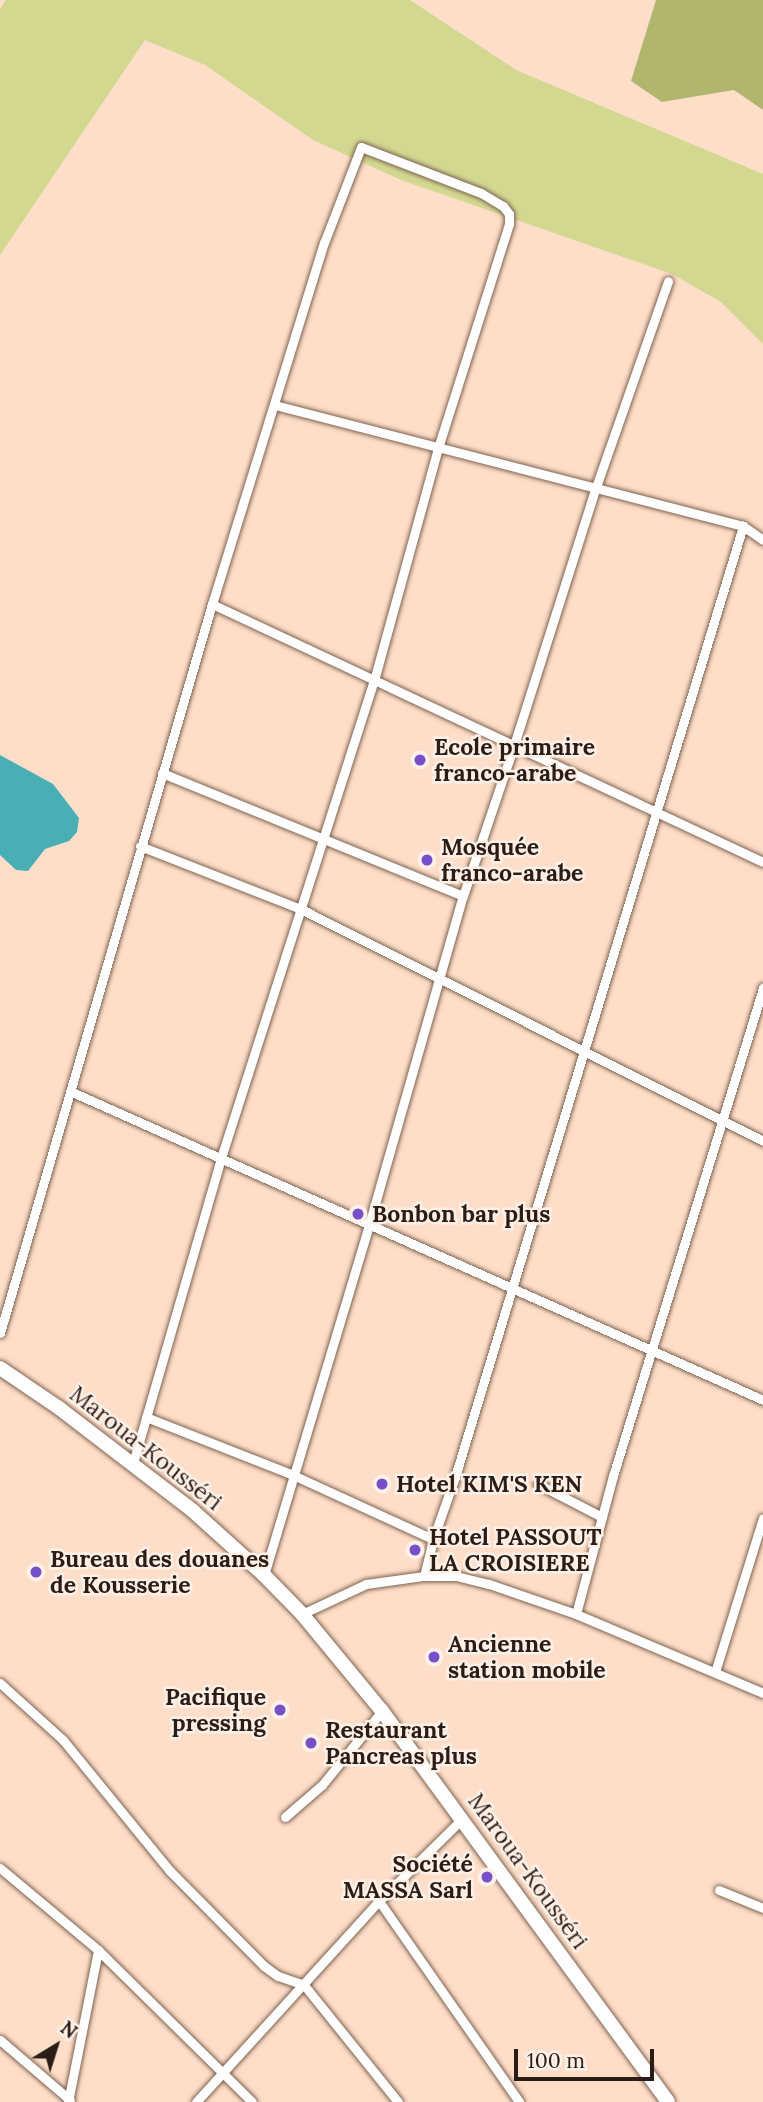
<!DOCTYPE html>
<meta charset="utf-8">
<style>
body{margin:0}
#map{position:relative;width:763px;height:2102px;overflow:hidden;background:#fedec9;font-family:Lora,serif}
div>[style]{position:absolute}
.green>*{inset:0;background:#d3d891}
.forest>*{inset:0;background:#b1b66f}
.water>*{inset:0;background:#49afb4}
.roads{filter:drop-shadow(0 0 2px #7e6350) drop-shadow(0 0 2px #7e6350)}
.minor>*{height:9px;margin:-4.5px;padding:0 4.5px;transform-origin:4.5px;border-radius:4.5px;background:#fff}
.trunk>*{height:14px;margin:-7px;padding:0 7px;transform-origin:7px;border-radius:7px;background:#fff}
.dots>*{width:19px;height:19px;translate:-50% -50%;box-sizing:border-box;border:4px solid #fdf0e7;border-radius:50%}
span{translate:-50% -50%;white-space:nowrap;text-align:center;line-height:1.15;-webkit-text-stroke:5px #fdf0e7;paint-order:stroke}
.poi-label{font-size:23px;color:#291d16;font-weight:700}
.left{translate:0 -50%;text-align:left}
.right{translate:-100% -50%;text-align:right}
.street-label{font-size:23px;color:#291d16}
.north{position:absolute;left:21px;top:2011px;width:70px;height:70px;-webkit-text-stroke:5px #fdf0e7;paint-order:stroke;rotate:38deg;font-size:19px;font-weight:700;line-height:28px;text-align:center;color:#291d16}
.north::after{content:'';display:block;margin:auto;width:24px;height:32px;background:#291d16;clip-path:polygon(50% 0,100% 100%,50% 72%,0 100%)}
.scale{position:absolute;left:514px;top:2049px;width:140px;height:32px;box-sizing:border-box;border:4px solid #291d16;border-top:0;padding-left:9px;font-size:21px;line-height:24px;white-space:nowrap;color:#291d16;-webkit-text-stroke:5px #fdf0e7;paint-order:stroke}
</style>
<div id="map">
<div class="green">
<div style="clip-path:polygon(6px 0,410px 0,516px 70px,763px 174px,763px 344px,721px 302px,672px 274px,401px 180px,313px 140px,205px 65px,145px 40px,0 255px,0 9px)"></div>
</div>
<div class="forest">
<div style="clip-path:polygon(656px 0,763px 0,763px 110px,734px 90px,662px 102px,631px 81px)"></div>
</div>
<div class="water">
<div style="clip-path:polygon(0 755px,53px 784px,79px 818px,77px 832px,69px 841px,45px 849px,28px 871px,16px 870px,0 855px)"></div>
</div>
<div class="roads">
<div class="minor">
<div style="left:275px;top:405px;width:483px;rotate:14.5deg"></div>
<div style="left:743px;top:526px;width:24px;rotate:35deg"></div>
<div style="left:212px;top:604px;width:608px;rotate:25.09deg"></div>
<div style="left:162px;top:773px;width:325px;rotate:22.2deg"></div>
<div style="left:140px;top:846px;width:173px;rotate:21.4deg"></div>
<div style="left:301px;top:909px;width:517px;rotate:26.66deg"></div>
<div style="left:72px;top:1092px;width:757px;rotate:24.02deg"></div>
<div style="left:0;top:1333px;width:759px;rotate:-73.79deg"></div>
<div style="left:212px;top:604px;width:378px;rotate:-72.8deg"></div>
<div style="left:324px;top:243px;width:103px;rotate:-68.9deg"></div>
<div style="left:361px;top:147px;width:129px;rotate:21deg"></div>
<div style="left:481px;top:193px;width:26px;rotate:31deg"></div>
<div style="left:503px;top:206px;width:10px;rotate:53deg"></div>
<div style="left:509px;top:214px;width:10px;rotate:90deg"></div>
<div style="left:509px;top:224px;width:235px;rotate:107.6deg"></div>
<div style="left:438px;top:448px;width:241px;rotate:105.4deg"></div>
<div style="left:374px;top:680px;width:502px;rotate:107.75deg"></div>
<div style="left:221px;top:1158px;width:317px;rotate:106.1deg"></div>
<div style="left:146px;top:1417px;width:158px;rotate:21.5deg"></div>
<div style="left:293px;top:1475px;width:154px;rotate:24.6deg"></div>
<div style="left:538px;top:1484px;width:72px;rotate:27.3deg"></div>
<div style="left:264px;top:1575px;width:365px;rotate:-73.3deg"></div>
<div style="left:369px;top:1225px;width:342px;rotate:-74.1deg"></div>
<div style="left:463px;top:896px;width:159px;rotate:-71.3deg"></div>
<div style="left:514px;top:745px;width:271px;rotate:-72.4deg"></div>
<div style="left:596px;top:487px;width:218px;rotate:-70.7deg"></div>
<div style="left:424px;top:1576px;width:38px;rotate:-76deg"></div>
<div style="left:433px;top:1539px;width:66px;rotate:-70.5deg"></div>
<div style="left:455px;top:1477px;width:994px;rotate:-73.15deg"></div>
<div style="left:302px;top:1614px;width:71px;rotate:-25.1deg"></div>
<div style="left:366px;top:1584px;width:59px;rotate:-7.9deg"></div>
<div style="left:424px;top:1576px;width:32px"></div>
<div style="left:456px;top:1576px;width:34px;rotate:14deg"></div>
<div style="left:489px;top:1584px;width:92px;rotate:19deg"></div>
<div style="left:576px;top:1614px;width:203px;rotate:22.9deg"></div>
<div style="left:576px;top:1614px;width:143px;rotate:-75deg"></div>
<div style="left:613px;top:1476px;width:511px;rotate:-72.91deg"></div>
<div style="left:715px;top:1672px;width:161px;rotate:-72.7deg"></div>
<div style="left:0;top:1683px;width:85px;rotate:42.1deg"></div>
<div style="left:63px;top:1740px;width:169px;rotate:50.8deg"></div>
<div style="left:170px;top:1871px;width:134px;rotate:45.3deg"></div>
<div style="left:264px;top:1966px;width:17px;rotate:36deg"></div>
<div style="left:278px;top:1976px;width:28px;rotate:19deg"></div>
<div style="left:304px;top:1985px;width:150px;rotate:51.2deg"></div>
<div style="left:285px;top:1817px;width:49px;rotate:-40.9deg"></div>
<div style="left:322px;top:1785px;width:95px;rotate:-51deg"></div>
<div style="left:0;top:1868px;width:128px;rotate:39.9deg"></div>
<div style="left:98px;top:1950px;width:216px;rotate:44.6deg"></div>
<div style="left:719px;top:1890px;width:48px;rotate:22.2deg"></div>
<div style="left:379px;top:1901px;width:245px;rotate:55.1deg"></div>
<div style="left:0;top:2040px;width:92px;rotate:40.6deg"></div>
<div style="left:68px;top:2102px;width:155px;rotate:-78.8deg"></div>
<div style="left:196px;top:2102px;width:272px;rotate:-47.7deg"></div>
<div style="left:379px;top:1901px;width:117px;rotate:-44.7deg"></div>
</div>
<div class="trunk">
<div style="left:0;top:1368px;width:71px;rotate:34.1deg"></div>
<div style="left:59px;top:1408px;width:169px;rotate:37.5deg"></div>
<div style="left:193px;top:1511px;width:96px;rotate:42deg"></div>
<div style="left:264px;top:1575px;width:54px;rotate:45.7deg"></div>
<div style="left:302px;top:1614px;width:126px;rotate:50.5deg"></div>
<div style="left:382px;top:1711px;width:484px;rotate:53.8deg"></div>
</div>
</div>
<div class="dots">
<div style="left:420px;top:760px;background:#774fc8"></div>
<div style="left:427px;top:860px;background:#774fc8"></div>
<div style="left:358px;top:1214px;background:#774fc8"></div>
<div style="left:382px;top:1484px;background:#774fc8"></div>
<div style="left:415px;top:1550px;background:#774fc8"></div>
<div style="left:36px;top:1572px;background:#774fc8"></div>
<div style="left:434px;top:1657px;background:#774fc8"></div>
<div style="left:280px;top:1710px;background:#774fc8"></div>
<div style="left:311px;top:1743px;background:#774fc8"></div>
<div style="left:487px;top:1877px;background:#774fc8"></div>
</div>
<div class="poi-label">
<span class="left" style="left:434px;top:760px">Ecole primaire<br>franco-arabe</span>
<span class="left" style="left:441px;top:860px">Mosquée<br>franco-arabe</span>
<span class="left" style="left:372px;top:1214px">Bonbon bar plus</span>
<span class="left" style="left:396px;top:1484px">Hotel KIM'S KEN</span>
<span class="left" style="left:429px;top:1550px">Hotel PASSOUT<br>LA CROISIERE</span>
<span class="left" style="left:50px;top:1572px">Bureau des douanes<br>de Kousserie</span>
<span class="left" style="left:448px;top:1657px">Ancienne<br>station mobile</span>
<span class="right" style="left:266px;top:1710px">Pacifique<br>pressing</span>
<span class="left" style="left:325px;top:1743px">Restaurant<br>Pancreas plus</span>
<span class="right" style="left:473px;top:1877px">Société<br>MASSA Sarl</span>
</div>
<div class="street-label">
<span style="left:146px;top:1448px;rotate:38deg">Maroua-Kousséri</span>
<span style="left:528px;top:1871px;rotate:54deg">Maroua-Kousséri</span>
</div>
<div class="north">N</div>
<div class="scale">100 m</div>
</div>
